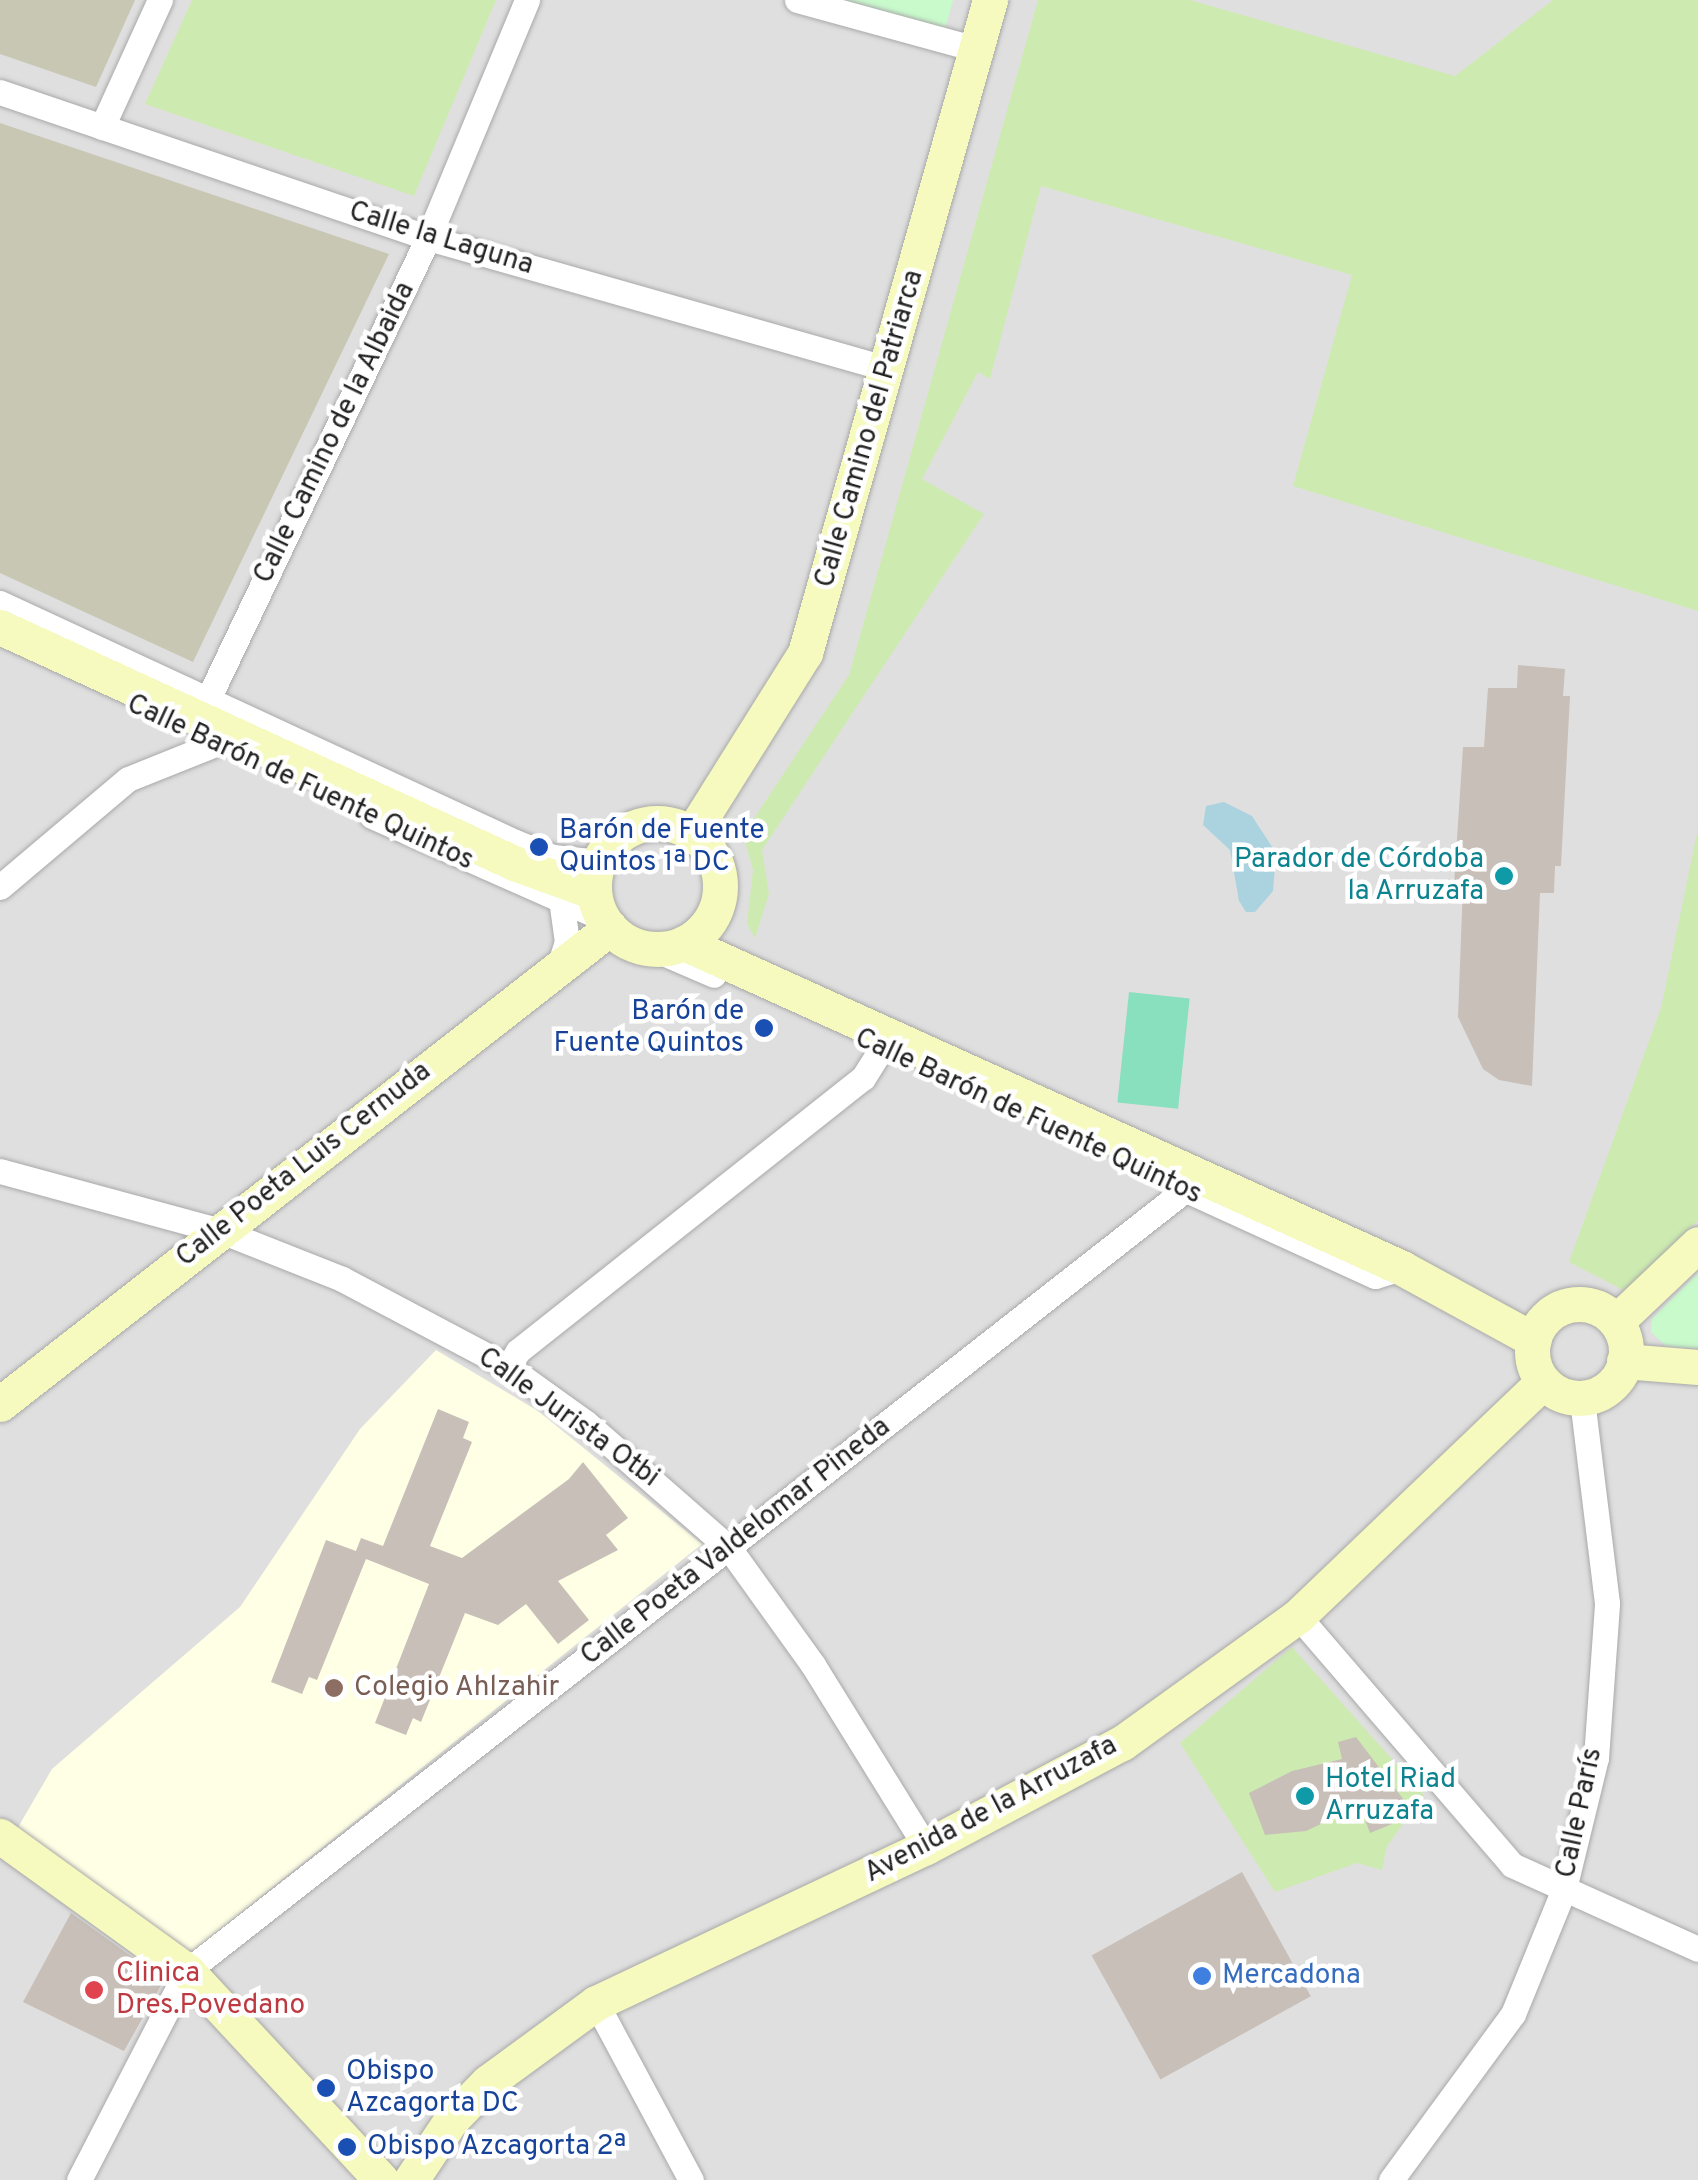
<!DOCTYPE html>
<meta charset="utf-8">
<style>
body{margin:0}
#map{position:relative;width:1698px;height:2180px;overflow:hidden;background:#f2efe9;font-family:Overpass,sans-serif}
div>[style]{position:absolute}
.residential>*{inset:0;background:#e0dfdf;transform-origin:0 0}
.education>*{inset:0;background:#ffffe5}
.construction>*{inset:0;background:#c7c7b4}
.grass>*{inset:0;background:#cdebb0}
.park>*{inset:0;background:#c8facc}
.pitch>*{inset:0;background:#88e0be;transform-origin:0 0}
.water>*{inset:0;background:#aad3df}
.building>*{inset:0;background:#c7bfb8;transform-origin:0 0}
.roads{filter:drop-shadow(0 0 2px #a9a9a9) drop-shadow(0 0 2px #a9a9a9)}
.street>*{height:25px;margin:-12.5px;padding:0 12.5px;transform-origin:12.5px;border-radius:12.5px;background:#fff}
.secondary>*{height:35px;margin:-17.5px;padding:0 17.5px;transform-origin:17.5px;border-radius:17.5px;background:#f7fabf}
.secondary>.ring{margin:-17.5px;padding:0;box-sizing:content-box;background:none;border:35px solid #f7fabf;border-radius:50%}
.dots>*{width:28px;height:28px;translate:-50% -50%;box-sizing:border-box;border:5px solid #fff;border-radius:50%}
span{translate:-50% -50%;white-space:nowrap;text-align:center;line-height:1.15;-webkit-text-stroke:9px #fff;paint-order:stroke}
.street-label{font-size:28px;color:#222}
.transit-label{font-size:28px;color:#164399}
.left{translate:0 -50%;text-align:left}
.right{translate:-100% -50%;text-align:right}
.culture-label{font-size:28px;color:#0d838f}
.education-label{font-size:28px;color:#785e54}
.health-label{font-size:28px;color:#be3a42}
.shop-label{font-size:28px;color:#366cbe}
</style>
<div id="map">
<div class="residential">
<div style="left:0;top:0;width:1698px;height:2180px"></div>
</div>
<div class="education">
<div style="clip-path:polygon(436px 1350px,538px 1411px,702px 1544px,189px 1954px,17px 1829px,52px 1769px,240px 1607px,360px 1429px)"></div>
</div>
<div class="construction">
<div style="clip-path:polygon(0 0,135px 0,96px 87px,0 54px)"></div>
<div style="clip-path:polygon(0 123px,389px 254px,193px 662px,0 573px)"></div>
</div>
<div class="grass">
<div style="clip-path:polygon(192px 0,496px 0,414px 196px,145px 104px)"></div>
<div style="clip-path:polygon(1038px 0,1190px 0,1455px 76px,1553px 0,1698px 0,1698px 611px,1293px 486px,1352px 275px,1041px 186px,990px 379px,978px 372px,922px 479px,984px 514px,762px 850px,769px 894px,755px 938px,747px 924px,753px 870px,743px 835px,849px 675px)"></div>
<div style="clip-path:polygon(1698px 828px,1698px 1220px,1627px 1292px,1569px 1262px,1661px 1008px)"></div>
<div style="clip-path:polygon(1292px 1647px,1424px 1795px,1387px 1846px,1382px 1870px,1357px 1863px,1275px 1892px,1180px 1743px)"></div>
</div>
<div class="park">
<div style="clip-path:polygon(822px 0,953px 0,944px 33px)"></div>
<div style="clip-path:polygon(1698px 1273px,1698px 1349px,1666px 1346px,1651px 1332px,1652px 1319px)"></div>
</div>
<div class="pitch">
<div style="left:1129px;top:992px;width:61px;height:111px;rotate:6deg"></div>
</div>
<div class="water">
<div style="clip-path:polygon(1224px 802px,1252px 816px,1276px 853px,1273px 891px,1255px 912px,1246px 912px,1239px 901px,1230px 850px,1203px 825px,1206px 806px)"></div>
</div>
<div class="building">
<div style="clip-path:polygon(1518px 665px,1565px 669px,1563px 696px,1570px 696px,1561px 866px,1555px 866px,1554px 893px,1540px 893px,1532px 1086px,1499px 1080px,1483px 1069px,1458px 1017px,1463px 885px,1454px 885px,1463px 747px,1484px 747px,1488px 688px,1517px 688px)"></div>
<div style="clip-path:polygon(438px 1409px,469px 1422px,463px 1438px,472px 1442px,430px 1546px,462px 1558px,569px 1479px,583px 1462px,628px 1518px,606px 1535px,618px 1550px,558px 1581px,589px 1620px,558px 1644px,526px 1604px,498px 1625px,465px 1613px,421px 1722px,413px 1718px,406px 1735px,375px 1723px,429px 1584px,366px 1559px,317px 1680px,309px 1677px,302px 1694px,271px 1682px,326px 1540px,356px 1551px,361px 1538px,383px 1546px)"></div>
<div style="clip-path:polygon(1356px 1737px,1407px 1804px,1390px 1817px,1392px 1824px,1370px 1833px,1360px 1806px,1306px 1831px,1265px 1835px,1249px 1793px,1292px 1771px,1342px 1759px,1338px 1742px)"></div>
<div style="left:1242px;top:1872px;width:142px;height:172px;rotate:61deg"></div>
<div style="clip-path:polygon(71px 1913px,164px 1980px,124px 2051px,23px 2002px)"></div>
</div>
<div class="roads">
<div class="street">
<div style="left:797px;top:0;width:186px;rotate:15.3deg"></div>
<div style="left:0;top:92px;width:452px;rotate:18.8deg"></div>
<div style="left:428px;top:238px;width:477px;rotate:15.9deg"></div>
<div style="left:102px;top:127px;width:140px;rotate:-65.5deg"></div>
<div style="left:0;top:603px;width:568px;rotate:24.89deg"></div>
<div style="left:515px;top:842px;width:41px;rotate:21.5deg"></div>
<div style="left:553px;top:857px;width:46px;rotate:6.2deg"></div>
<div style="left:208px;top:699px;width:511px;rotate:-64.49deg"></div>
<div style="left:428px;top:238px;width:258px;rotate:-67.4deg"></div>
<div style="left:372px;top:816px;width:252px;rotate:23.9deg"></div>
<div style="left:0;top:887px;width:167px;rotate:-40.2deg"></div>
<div style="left:128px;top:779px;width:97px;rotate:-21.8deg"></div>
<div style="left:654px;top:949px;width:65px;rotate:23.4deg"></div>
<div style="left:561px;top:960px;width:19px;rotate:-72deg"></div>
<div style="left:567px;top:942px;width:36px;rotate:-98deg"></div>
<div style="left:0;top:1171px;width:229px;rotate:15.2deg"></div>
<div style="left:221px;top:1231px;width:130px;rotate:21.6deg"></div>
<div style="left:342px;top:1279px;width:188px;rotate:27.9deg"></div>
<div style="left:508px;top:1367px;width:96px;rotate:35.7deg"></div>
<div style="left:586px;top:1423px;width:190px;rotate:41.2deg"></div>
<div style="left:729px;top:1548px;width:144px;rotate:54.3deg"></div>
<div style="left:813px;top:1665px;width:214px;rotate:58.2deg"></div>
<div style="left:1173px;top:1184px;width:222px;rotate:24.5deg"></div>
<div style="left:1375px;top:1276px;width:28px;rotate:-17deg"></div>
<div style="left:508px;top:1367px;width:19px;rotate:-58deg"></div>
<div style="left:518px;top:1351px;width:440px;rotate:-38.4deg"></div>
<div style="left:863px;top:1078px;width:34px;rotate:-58deg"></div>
<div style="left:1298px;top:1616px;width:328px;rotate:49.3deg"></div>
<div style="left:1512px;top:1865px;width:204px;rotate:24.3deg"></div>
<div style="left:596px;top:2003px;width:201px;rotate:61.8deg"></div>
<div style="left:79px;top:2180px;width:235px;rotate:-62.7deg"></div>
<div style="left:187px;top:1971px;width:1269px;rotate:-38.05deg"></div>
<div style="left:1391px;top:2180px;width:206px;rotate:-53.7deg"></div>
<div style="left:1513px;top:2014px;width:135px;rotate:-67.8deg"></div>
<div style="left:1564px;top:1889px;width:135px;rotate:-76.3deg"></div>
<div style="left:1596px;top:1758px;width:155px;rotate:-85.9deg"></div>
<div style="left:1607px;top:1603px;width:207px;rotate:-97deg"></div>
</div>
<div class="secondary">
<div style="left:0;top:627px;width:566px;rotate:24.66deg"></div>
<div style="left:514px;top:863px;width:85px;rotate:19.9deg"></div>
<div class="ring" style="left:594px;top:823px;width:91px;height:91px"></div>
<div style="left:692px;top:833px;width:213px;rotate:-57.9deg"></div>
<div style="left:805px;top:653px;width:679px;rotate:-74.18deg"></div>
<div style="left:684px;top:943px;width:788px;rotate:24.35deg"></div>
<div style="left:1402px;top:1268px;width:150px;rotate:28.6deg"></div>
<div class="ring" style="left:1532px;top:1304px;width:59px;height:59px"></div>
<div style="left:1618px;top:1320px;width:110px;rotate:-43.5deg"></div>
<div style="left:1624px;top:1361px;width:74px;rotate:4.6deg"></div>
<div style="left:0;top:1404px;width:774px;rotate:-37.97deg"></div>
<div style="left:0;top:1836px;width:231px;rotate:35.8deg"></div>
<div style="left:187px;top:1971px;width:285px;rotate:47.1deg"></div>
<div style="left:411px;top:2180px;width:72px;rotate:-56.3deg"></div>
<div style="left:451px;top:2120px;width:53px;rotate:-45.8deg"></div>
<div style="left:488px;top:2082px;width:134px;rotate:-36.2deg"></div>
<div style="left:596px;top:2003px;width:365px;rotate:-25.3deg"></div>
<div style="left:926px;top:1847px;width:222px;rotate:-28deg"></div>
<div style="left:1122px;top:1743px;width:217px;rotate:-35.8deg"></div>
<div style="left:1298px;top:1616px;width:336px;rotate:-43.7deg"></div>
</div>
</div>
<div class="dots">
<div style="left:539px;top:847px;background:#1a4fb4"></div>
<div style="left:1504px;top:876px;background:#0f9aa8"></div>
<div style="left:764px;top:1028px;background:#1a4fb4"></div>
<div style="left:334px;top:1688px;background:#8d6e63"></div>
<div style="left:1305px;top:1796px;background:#0f9aa8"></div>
<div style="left:1202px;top:1976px;background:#3f7fe0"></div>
<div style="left:94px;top:1990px;background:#e0444e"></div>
<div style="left:326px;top:2088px;background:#1a4fb4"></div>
<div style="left:347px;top:2147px;background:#1a4fb4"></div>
</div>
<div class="street-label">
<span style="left:441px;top:239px;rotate:17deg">Calle la Laguna</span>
<span style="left:870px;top:429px;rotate:-74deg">Calle Camino del Patriarca</span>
<span style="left:335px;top:433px;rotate:-64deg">Calle Camino de la Albaida</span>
<span style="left:300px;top:783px;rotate:25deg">Calle Barón de Fuente Quintos</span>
<span style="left:1028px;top:1117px;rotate:25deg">Calle Barón de Fuente Quintos</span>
<span style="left:304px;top:1165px;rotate:-38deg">Calle Poeta Luis Cernuda</span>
<span style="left:568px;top:1418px;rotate:36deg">Calle Jurista Otbi</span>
<span style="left:736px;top:1542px;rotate:-38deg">Calle Poeta Valdelomar Pineda</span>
<span style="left:991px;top:1810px;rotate:-28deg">Avenida de la Arruzafa</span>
<span style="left:1580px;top:1813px;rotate:-78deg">Calle París</span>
</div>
<div class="transit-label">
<span class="left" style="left:559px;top:847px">Barón de Fuente<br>Quintos 1ª DC</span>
<span class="right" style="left:744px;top:1028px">Barón de<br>Fuente Quintos</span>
<span class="left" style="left:346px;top:2088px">Obispo<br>Azcagorta DC</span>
<span class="left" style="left:367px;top:2147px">Obispo Azcagorta 2ª</span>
</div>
<div class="culture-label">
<span class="right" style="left:1484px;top:876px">Parador de Córdoba<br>la Arruzafa</span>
<span class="left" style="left:1325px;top:1796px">Hotel Riad<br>Arruzafa</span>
</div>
<div class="education-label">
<span class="left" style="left:354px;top:1688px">Colegio Ahlzahir</span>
</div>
<div class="health-label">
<span class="left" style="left:116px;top:1990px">Clinica<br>Dres.Povedano</span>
</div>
<div class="shop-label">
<span class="left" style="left:1222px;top:1976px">Mercadona</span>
</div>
</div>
